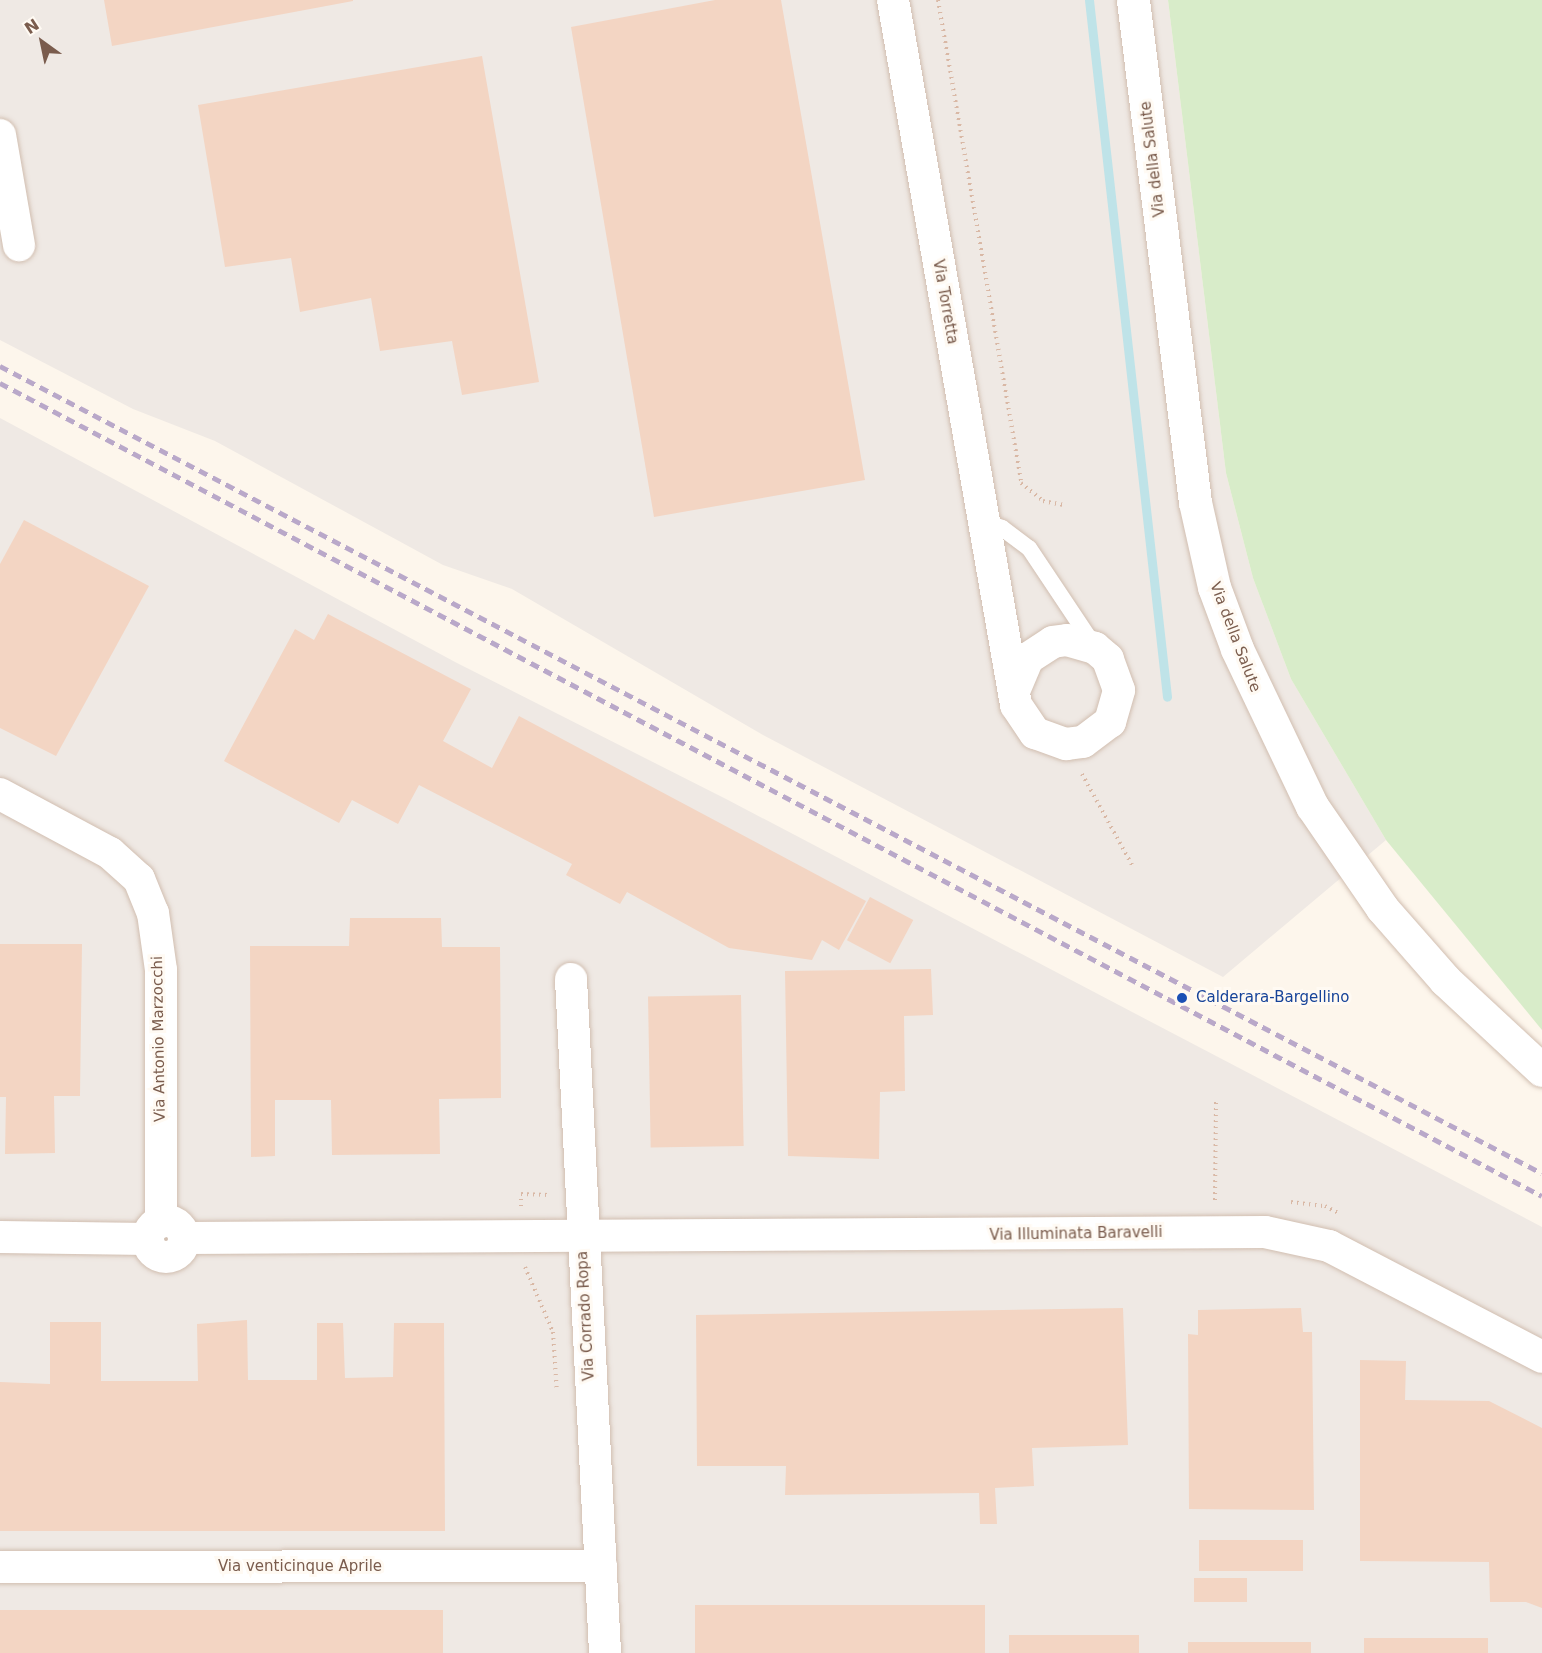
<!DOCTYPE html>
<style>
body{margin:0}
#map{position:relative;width:1542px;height:1653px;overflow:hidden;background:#fdf6ec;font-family:"DejaVu Sans",sans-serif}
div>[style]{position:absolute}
.industrial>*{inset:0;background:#efe9e4}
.green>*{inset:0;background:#d8ecc9}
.stream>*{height:9px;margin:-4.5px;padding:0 4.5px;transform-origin:4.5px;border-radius:4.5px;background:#bfe3e8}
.building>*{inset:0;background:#f3d5c3;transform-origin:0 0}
.path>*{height:4px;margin-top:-2px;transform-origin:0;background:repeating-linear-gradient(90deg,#d9b8a5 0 1.5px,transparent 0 6px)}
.roads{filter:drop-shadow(0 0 2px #d1beb0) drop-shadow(0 0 2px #d1beb0)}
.lane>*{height:16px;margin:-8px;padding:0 8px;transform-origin:8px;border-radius:8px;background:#fff}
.street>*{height:32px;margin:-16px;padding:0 16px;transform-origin:16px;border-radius:16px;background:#fff}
.street>.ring{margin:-16px;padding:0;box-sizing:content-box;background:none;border:32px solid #fff;border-radius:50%}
.secondary>*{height:33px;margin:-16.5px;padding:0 16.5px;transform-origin:16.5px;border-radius:16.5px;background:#fff}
.rail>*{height:4.5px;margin-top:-2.25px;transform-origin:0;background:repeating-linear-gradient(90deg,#b9a8c9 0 9px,transparent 0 15px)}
.dots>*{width:16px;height:16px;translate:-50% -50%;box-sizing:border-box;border:3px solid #fffaf3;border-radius:50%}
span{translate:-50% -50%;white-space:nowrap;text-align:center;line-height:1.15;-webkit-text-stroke:6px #fffaf3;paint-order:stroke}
.street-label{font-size:15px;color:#7a5c4d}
.transit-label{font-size:15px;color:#164399}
.left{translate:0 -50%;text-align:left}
.north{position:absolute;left:12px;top:12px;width:60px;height:60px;-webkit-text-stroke:4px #fffaf3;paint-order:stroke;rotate:327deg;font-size:16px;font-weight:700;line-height:24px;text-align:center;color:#7a5c4d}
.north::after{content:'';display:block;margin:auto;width:21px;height:27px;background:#7a5c4d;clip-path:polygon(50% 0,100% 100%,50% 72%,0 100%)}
</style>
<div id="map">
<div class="industrial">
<div style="clip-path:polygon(0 0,1168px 0,1226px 473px,1253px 578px,1291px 679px,1386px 840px,1223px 977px,763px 735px,512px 589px,443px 565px,215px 441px,133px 409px,0 340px)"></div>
<div style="clip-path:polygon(0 418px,457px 663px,728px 800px,1542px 1227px,1542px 1653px,0 1653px)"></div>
</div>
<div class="green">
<div style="clip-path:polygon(1168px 0,1542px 0,1542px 1030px,1386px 840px,1291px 679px,1253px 578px,1226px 473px)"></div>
</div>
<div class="stream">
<div style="left:1089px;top:0;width:701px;rotate:83.61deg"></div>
</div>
<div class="building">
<div style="clip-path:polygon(104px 0,353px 0,353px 1px,112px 46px)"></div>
<div style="clip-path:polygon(715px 0,781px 0,865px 480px,654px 517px,571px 27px)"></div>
<div style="clip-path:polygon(482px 56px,539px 382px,462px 395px,452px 341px,380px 351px,371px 298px,300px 312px,291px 258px,225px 267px,198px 105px)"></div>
<div style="clip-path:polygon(24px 520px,149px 586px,56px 756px,0 728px,0 564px)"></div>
<div style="clip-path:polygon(328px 614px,471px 689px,443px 741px,492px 768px,519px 716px,866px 901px,839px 950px,822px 940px,812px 960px,729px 948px,627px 892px,620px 904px,566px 875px,572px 864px,419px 785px,398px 824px,352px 800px,339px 823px,224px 761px,295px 629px,314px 640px)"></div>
<div style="left:870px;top:897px;width:49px;height:49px;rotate:28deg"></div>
<div style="clip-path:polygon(350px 918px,441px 918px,442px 947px,500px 947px,501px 1098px,439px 1099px,440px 1154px,332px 1155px,331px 1100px,275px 1100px,275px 1156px,251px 1157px,250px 946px,349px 946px)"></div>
<div style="clip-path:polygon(0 944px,82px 944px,80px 1096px,54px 1096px,55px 1153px,5px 1154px,6px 1097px,0 1097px)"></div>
<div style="clip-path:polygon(931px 969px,933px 1015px,904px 1016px,905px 1091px,880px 1092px,879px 1159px,788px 1156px,785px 971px)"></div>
<div style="left:741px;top:995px;width:151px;height:93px;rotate:89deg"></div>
<div style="clip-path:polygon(1123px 1308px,1128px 1445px,1032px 1448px,1034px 1486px,995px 1488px,997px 1524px,980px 1524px,979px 1493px,785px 1495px,786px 1466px,697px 1466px,696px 1315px)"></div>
<div style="clip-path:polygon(1301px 1308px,1303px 1332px,1312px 1332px,1314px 1510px,1189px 1509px,1188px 1334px,1198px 1335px,1198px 1310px)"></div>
<div style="clip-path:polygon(247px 1320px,248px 1380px,317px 1380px,317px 1323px,343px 1323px,345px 1378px,393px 1377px,394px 1323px,444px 1323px,445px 1531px,0 1531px,0 1382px,50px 1384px,50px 1322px,101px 1322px,101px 1381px,198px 1381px,197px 1324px)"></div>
<div style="clip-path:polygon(1360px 1360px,1406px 1361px,1405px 1400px,1489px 1401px,1542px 1428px,1542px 1608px,1526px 1602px,1490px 1602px,1489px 1562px,1360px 1561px)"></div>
<div style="left:1199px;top:1540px;width:104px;height:31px"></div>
<div style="left:1194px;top:1578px;width:53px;height:24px"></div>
<div style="left:695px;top:1605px;width:290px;height:48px"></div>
<div style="left:0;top:1610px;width:443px;height:43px"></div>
<div style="left:1009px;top:1635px;width:130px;height:18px"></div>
<div style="left:1488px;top:1638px;width:15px;height:124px;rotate:90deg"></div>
<div style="left:1188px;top:1642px;width:123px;height:11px"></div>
</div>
<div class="path">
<div style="left:938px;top:0;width:490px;rotate:80.2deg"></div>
<div style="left:1021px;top:483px;width:28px;rotate:39deg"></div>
<div style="left:1043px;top:501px;width:21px;rotate:11deg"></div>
<div style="left:1082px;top:774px;width:104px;rotate:61.2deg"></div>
<div style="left:1215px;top:1200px;width:102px;rotate:-89.4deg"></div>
<div style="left:1291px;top:1202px;width:34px;rotate:7deg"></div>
<div style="left:1325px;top:1206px;width:15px;rotate:28deg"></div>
<div style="left:521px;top:1206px;width:12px;rotate:-90deg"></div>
<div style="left:521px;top:1194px;width:28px;rotate:2deg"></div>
<div style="left:525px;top:1267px;width:71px;rotate:66.7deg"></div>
<div style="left:553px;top:1332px;width:60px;rotate:86.2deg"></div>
</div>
<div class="roads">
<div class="lane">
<div style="left:984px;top:522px;width:19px;rotate:18deg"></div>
<div style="left:1002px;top:528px;width:34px;rotate:37deg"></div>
<div style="left:1029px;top:548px;width:119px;rotate:56.3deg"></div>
</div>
<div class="street">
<div style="left:893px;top:0;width:716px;rotate:80.1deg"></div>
<div style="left:1016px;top:705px;width:34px;rotate:56deg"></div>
<div style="left:1035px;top:733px;width:33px;rotate:20deg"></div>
<div style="left:1066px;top:744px;width:17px;rotate:-7deg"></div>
<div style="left:1083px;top:742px;width:34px;rotate:-37deg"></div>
<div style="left:1110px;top:722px;width:33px;rotate:-74deg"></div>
<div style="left:1119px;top:690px;width:33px;rotate:-110deg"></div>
<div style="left:1108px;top:659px;width:17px;rotate:-140deg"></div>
<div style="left:1095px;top:648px;width:29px;rotate:-164deg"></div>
<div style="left:1067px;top:640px;width:14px;rotate:172deg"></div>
<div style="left:1053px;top:642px;width:30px;rotate:147deg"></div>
<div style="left:1028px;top:658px;width:33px;rotate:113deg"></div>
<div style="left:0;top:135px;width:112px;rotate:80.2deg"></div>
<div style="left:0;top:794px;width:125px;rotate:28.2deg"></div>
<div style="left:110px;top:853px;width:39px;rotate:42deg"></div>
<div style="left:139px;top:879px;width:37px;rotate:68deg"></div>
<div style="left:153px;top:913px;width:58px;rotate:82deg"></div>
<div style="left:161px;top:970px;width:252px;rotate:90deg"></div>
<div style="left:571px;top:979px;width:675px;rotate:87.11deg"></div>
<div class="ring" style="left:148px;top:1221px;width:4px;height:4px"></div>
<div style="left:0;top:1237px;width:148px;rotate:0.8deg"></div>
<div style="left:185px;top:1238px;width:1080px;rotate:-0.32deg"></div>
<div style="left:1265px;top:1232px;width:66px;rotate:12.3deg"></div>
<div style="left:1329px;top:1246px;width:240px;rotate:27.5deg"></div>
<div style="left:0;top:1567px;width:601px;rotate:-0.1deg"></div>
</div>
<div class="secondary">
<div style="left:1133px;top:0;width:506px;rotate:82.96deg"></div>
<div style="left:1195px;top:502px;width:87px;rotate:77.4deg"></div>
<div style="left:1214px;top:587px;width:66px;rotate:69.6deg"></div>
<div style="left:1237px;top:649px;width:174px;rotate:64.5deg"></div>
<div style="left:1312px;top:806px;width:124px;rotate:55.5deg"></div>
<div style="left:1382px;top:908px;width:96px;rotate:48.8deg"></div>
<div style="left:1445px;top:980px;width:132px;rotate:42.9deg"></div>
</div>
</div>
<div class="rail">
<div style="left:0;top:366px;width:1740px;rotate:27.63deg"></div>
<div style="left:0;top:383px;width:1743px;rotate:27.8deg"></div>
</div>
<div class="dots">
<div style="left:1182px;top:998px;background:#1a4fb4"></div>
</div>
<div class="street-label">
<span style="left:1153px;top:159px;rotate:-97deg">Via della Salute</span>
<span style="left:945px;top:302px;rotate:80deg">Via Torretta</span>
<span style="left:1235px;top:637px;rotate:69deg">Via della Salute</span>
<span style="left:159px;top:1039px;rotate:-91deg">Via Antonio Marzocchi</span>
<span style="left:1076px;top:1234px;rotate:-1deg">Via Illuminata Baravelli</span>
<span style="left:586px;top:1316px;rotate:-93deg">Via Corrado Ropa</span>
<span style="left:300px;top:1567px">Via venticinque Aprile</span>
</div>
<div class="transit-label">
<span class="left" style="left:1196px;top:998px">Calderara-Bargellino</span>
</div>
<div class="north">N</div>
</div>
